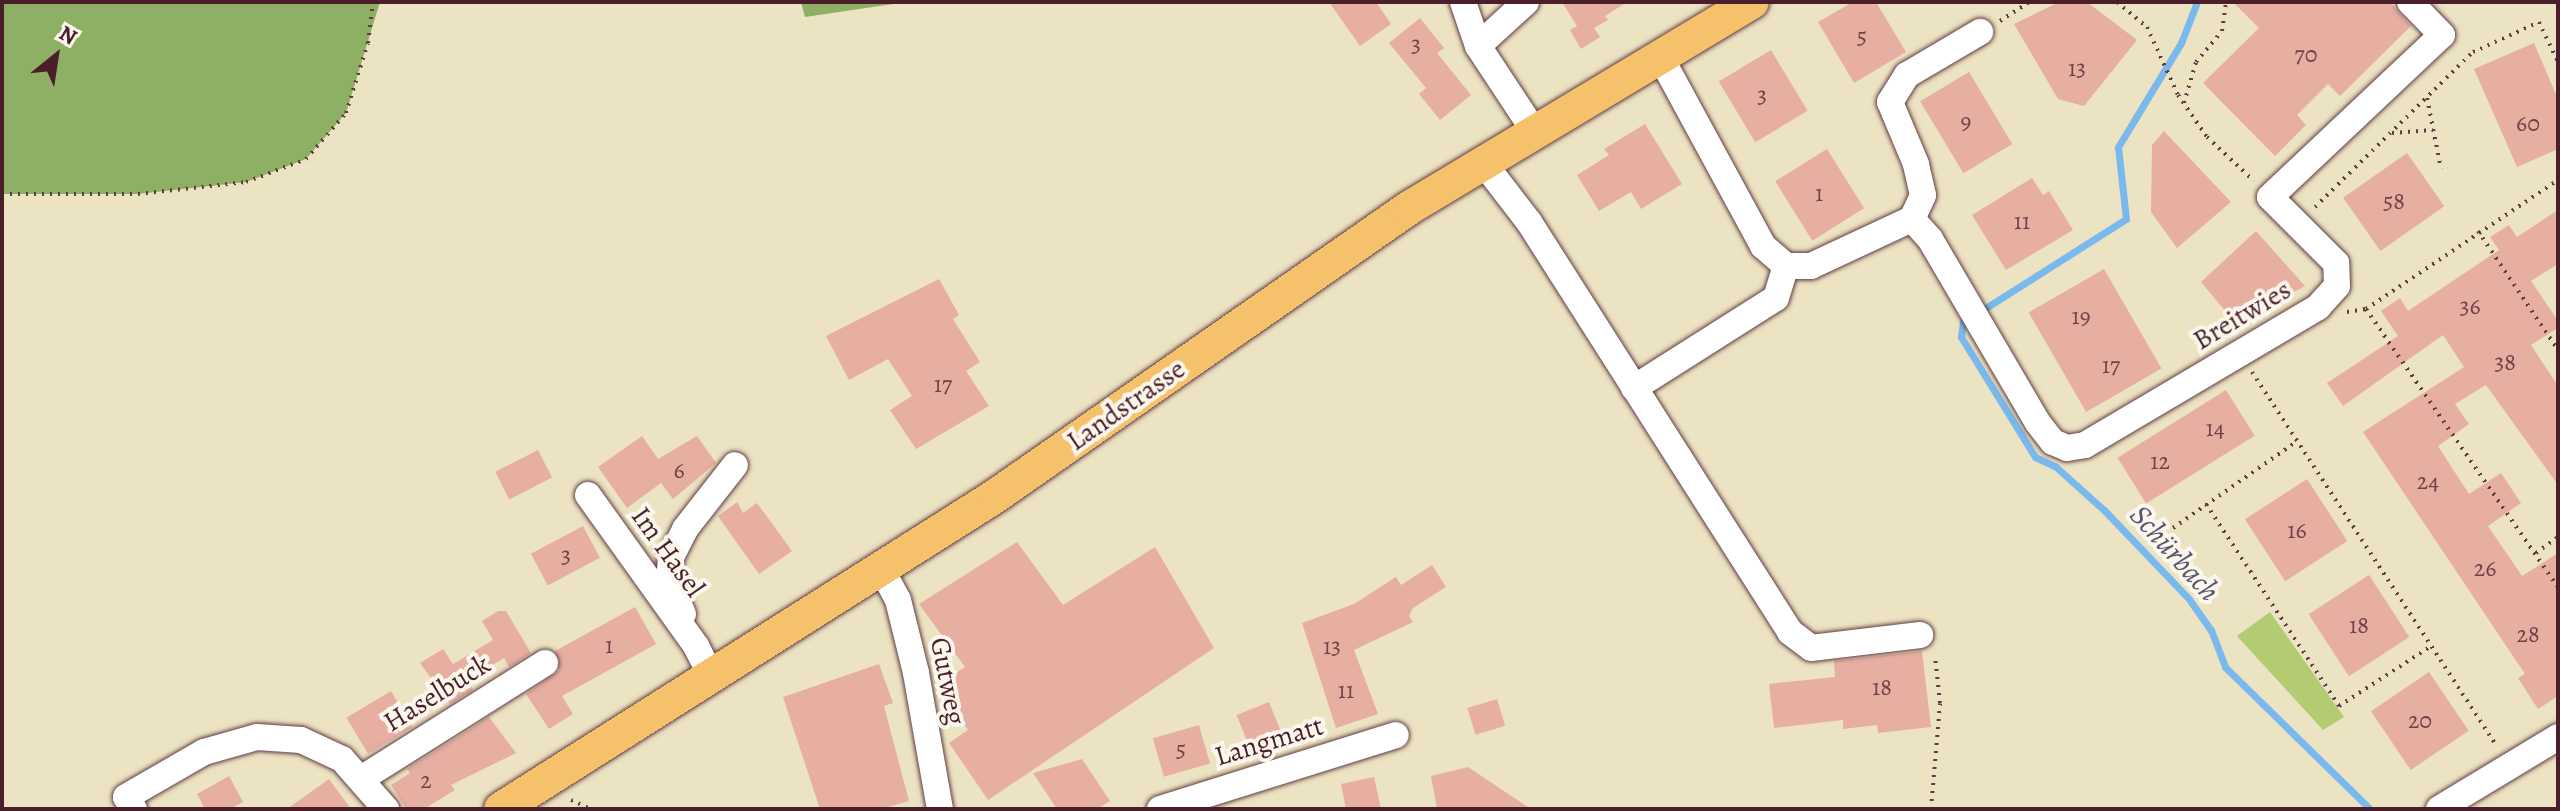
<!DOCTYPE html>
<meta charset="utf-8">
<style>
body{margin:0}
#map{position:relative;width:2560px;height:811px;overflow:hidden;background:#ece3c2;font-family:Alegreya,serif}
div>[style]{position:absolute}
.green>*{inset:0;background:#b3cc72}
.forest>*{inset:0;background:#8eb064}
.stream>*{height:7px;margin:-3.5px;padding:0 3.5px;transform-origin:3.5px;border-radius:3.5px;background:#79b9ed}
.building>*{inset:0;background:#e6afa2;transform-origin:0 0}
.path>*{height:4px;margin-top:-2px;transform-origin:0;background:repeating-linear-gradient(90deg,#623c42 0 2px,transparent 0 8px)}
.roads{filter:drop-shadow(0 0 2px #623c42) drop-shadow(0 0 2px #623c42)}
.minor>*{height:26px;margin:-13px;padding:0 13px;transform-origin:13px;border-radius:13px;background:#fff}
.major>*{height:34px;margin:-17px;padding:0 17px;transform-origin:17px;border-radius:17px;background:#f5c16b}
span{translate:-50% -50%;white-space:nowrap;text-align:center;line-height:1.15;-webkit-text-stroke:8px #fbf7ec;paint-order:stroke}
.number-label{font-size:24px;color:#714349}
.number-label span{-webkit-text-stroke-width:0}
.street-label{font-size:28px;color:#4a1f2b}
.water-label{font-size:30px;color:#5a556f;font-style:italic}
.frame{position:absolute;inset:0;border:4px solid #4a1f2b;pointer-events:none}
.north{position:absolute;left:16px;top:16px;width:80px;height:80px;-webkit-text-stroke:6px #fbf7ec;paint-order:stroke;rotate:30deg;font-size:22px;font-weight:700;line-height:32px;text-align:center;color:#4a1f2b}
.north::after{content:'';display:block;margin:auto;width:28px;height:36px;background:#4a1f2b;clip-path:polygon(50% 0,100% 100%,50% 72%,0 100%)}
</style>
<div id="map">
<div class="green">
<div style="clip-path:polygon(2270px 612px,2344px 717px,2323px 730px,2237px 636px)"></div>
</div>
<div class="forest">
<div style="clip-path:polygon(2px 2px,380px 2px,346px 113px,306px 159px,246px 182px,138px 194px,2px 194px)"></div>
<div style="clip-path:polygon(801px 2px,907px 2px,805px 17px)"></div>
</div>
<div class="stream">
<div style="left:1984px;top:309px;width:168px;rotate:-32.4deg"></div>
<div style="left:2126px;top:219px;width:72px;rotate:-96.3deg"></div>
<div style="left:2118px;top:147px;width:122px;rotate:-58.8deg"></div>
<div style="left:2181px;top:43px;width:44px;rotate:-68.7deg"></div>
<div style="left:1963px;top:321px;width:16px;rotate:97deg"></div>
<div style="left:1961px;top:337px;width:141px;rotate:58.3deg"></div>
<div style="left:2035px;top:457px;width:23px;rotate:25deg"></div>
<div style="left:2056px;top:467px;width:64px;rotate:41.9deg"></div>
<div style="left:2104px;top:510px;width:123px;rotate:46.3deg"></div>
<div style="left:2189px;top:599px;width:38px;rotate:55deg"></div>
<div style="left:2211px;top:630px;width:40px;rotate:69deg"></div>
<div style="left:2225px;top:667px;width:203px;rotate:44.4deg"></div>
</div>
<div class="building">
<div style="clip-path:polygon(1329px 2px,1376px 2px,1391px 24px,1360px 46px)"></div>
<div style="clip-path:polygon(1562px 2px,1627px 2px,1605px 16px,1608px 20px,1594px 28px,1600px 37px,1581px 49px,1570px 30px,1577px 26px)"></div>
<div style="clip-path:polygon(1853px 2px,1876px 2px,1906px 52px,1854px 83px,1818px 22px)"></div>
<div style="clip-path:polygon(2059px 2px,2087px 2px,2137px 40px,2084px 106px,2058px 99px,2014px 24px)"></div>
<div style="clip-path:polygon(2233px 2px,2390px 2px,2411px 26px,2340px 96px,2328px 84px,2297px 115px,2306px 125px,2275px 156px,2203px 83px,2259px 28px)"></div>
<div style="clip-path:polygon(1420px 18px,1444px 48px,1437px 53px,1471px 95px,1440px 120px,1419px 94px,1426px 88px,1389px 43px)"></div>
<div style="clip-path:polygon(2534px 43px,2558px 99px,2558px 149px,2517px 167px,2474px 69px)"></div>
<div style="left:1771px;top:50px;width:71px;height:61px;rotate:59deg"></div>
<div style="left:1969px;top:72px;width:84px;height:57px;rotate:59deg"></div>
<div style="clip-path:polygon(1645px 124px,1682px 184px,1641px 209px,1631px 192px,1599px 211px,1577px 175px,1609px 155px,1604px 149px)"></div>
<div style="clip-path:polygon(2164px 131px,2231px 202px,2177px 248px,2151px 212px,2152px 145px)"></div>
<div style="left:1827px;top:149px;width:70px;height:61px;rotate:58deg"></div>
<div style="left:2407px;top:153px;width:65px;height:78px;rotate:55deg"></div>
<div style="clip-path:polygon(2032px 178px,2043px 195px,2049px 191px,2073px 230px,2006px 270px,1972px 215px)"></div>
<div style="clip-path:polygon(2558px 210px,2558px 264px,2531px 281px,2558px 321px,2558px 328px,2531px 345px,2558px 386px,2558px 485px,2486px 385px,2455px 404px,2469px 424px,2438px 446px,2469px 494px,2501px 473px,2521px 503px,2488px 526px,2522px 576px,2558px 553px,2558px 696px,2538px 709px,2518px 678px,2525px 674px,2363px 432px,2464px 367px,2443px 335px,2343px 406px,2327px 383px,2398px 336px,2381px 311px,2400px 298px,2408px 311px,2499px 250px,2490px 237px,2509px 225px,2517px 237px)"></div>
<div style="clip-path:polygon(2256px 231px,2305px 286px,2236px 324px,2201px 282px)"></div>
<div style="left:2104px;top:269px;width:115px;height:87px;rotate:60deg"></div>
<div style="clip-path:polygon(939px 279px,959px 315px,953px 319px,980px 362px,966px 371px,989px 406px,916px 449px,890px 410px,912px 396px,888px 359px,849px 380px,826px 336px)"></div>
<div style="left:2226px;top:390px;width:54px;height:128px;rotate:58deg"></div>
<div style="clip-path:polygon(642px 436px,658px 459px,697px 436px,716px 463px,673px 499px,661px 483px,627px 508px,598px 467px)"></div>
<div style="left:538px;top:450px;width:31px;height:48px;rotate:63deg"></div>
<div style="left:2307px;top:479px;width:74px;height:74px;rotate:57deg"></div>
<div style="clip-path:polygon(737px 502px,743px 513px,757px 503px,792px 551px,759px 574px,718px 516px)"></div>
<div style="left:583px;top:526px;width:36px;height:59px;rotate:62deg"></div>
<div style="clip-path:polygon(1017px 542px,1063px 605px,1155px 547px,1214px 648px,988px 800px,949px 743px,968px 730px,938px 685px,965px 667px,919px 604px)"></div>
<div style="clip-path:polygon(1432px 565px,1446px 587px,1413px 608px,1409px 616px,1413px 622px,1354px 650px,1378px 714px,1336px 728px,1302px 623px,1354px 604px,1396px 577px,1401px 585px)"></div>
<div style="left:2369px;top:575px;width:74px;height:72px;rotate:57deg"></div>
<div style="clip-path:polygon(635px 607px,656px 644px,562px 696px,573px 714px,549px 729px,526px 694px,559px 671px,555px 651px)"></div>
<div style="clip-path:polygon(498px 611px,506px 611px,531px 653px,509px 667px,504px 658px,469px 679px,473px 690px,450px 704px,420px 663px,443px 649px,453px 664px,493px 640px,482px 621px)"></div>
<div style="clip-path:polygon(1922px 651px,1931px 727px,1878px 733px,1877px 725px,1843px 729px,1843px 720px,1774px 728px,1769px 684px,1835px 677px,1834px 661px)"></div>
<div style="clip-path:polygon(879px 664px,893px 703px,884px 706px,909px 801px,881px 809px,820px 809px,783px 697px)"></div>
<div style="left:2429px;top:672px;width:71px;height:70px;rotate:56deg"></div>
<div style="left:391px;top:691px;width:42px;height:52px;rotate:59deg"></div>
<div style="left:1497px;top:699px;width:28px;height:31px;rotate:73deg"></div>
<div style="left:1269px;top:702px;width:32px;height:35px;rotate:68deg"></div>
<div style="clip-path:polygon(489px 717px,516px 753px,451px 785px,455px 790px,424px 809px,406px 809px,391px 785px,410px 773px,407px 769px)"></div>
<div style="left:1199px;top:725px;width:40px;height:48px;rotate:74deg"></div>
<div style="clip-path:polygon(1082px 759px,1110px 801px,1097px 809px,1057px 809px,1033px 773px)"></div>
<div style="clip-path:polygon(1468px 767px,1531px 809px,1437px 809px,1431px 776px)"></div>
<div style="clip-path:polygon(229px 776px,243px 802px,230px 809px,205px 809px,197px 794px)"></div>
<div style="clip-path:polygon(1374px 777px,1381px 809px,1346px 809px,1341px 784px)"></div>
<div style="clip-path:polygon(329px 779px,351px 809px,287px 809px)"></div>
</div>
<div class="path">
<div style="left:2117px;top:2px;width:39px;rotate:40deg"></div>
<div style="left:2147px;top:27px;width:75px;rotate:65.5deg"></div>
<div style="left:2178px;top:95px;width:51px;rotate:55.4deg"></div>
<div style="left:2207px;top:137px;width:64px;rotate:43.1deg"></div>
<div style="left:2000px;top:21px;width:35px;rotate:-33deg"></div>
<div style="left:2427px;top:98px;width:72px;rotate:78.8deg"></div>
<div style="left:2184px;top:103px;width:43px;rotate:-73.7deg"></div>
<div style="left:2196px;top:62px;width:40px;rotate:-50deg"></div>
<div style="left:2222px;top:31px;width:29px;rotate:-82deg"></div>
<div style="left:2392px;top:133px;width:41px;rotate:-4.2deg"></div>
<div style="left:2px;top:194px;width:136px"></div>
<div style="left:138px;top:194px;width:109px;rotate:-6.3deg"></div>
<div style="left:246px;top:182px;width:64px;rotate:-21deg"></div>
<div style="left:306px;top:159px;width:61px;rotate:-49deg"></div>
<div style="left:346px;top:113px;width:73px;rotate:-72.6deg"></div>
<div style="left:368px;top:43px;width:41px;rotate:-83deg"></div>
<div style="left:2315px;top:207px;width:221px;rotate:-44.5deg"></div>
<div style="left:2473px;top:52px;width:72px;rotate:-24.4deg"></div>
<div style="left:2539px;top:22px;width:44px;rotate:64.6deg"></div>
<div style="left:2478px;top:231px;width:143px;rotate:56.1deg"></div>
<div style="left:2366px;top:309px;width:231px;rotate:-33.9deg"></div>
<div style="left:2347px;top:312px;width:19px;rotate:-9deg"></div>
<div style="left:2366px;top:309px;width:338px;rotate:55.4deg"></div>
<div style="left:2252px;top:372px;width:447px;rotate:56.8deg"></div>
<div style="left:2206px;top:504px;width:242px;rotate:56.6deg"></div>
<div style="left:2339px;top:706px;width:108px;rotate:-33deg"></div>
<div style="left:2173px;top:528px;width:150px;rotate:-35deg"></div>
<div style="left:2536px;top:553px;width:27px;rotate:-36deg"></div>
<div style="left:571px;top:800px;width:21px;rotate:25deg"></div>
<div style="left:1931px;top:809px;width:106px;rotate:-85.1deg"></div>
<div style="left:1940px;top:703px;width:47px;rotate:-96.1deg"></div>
</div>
<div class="roads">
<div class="minor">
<div style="left:1463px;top:2px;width:46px;rotate:71.2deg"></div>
<div style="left:1478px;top:46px;width:102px;rotate:56.6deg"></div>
<div style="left:1478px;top:46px;width:65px;rotate:-42.5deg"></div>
<div style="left:1661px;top:58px;width:214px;rotate:61.5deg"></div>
<div style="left:1763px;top:246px;width:30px;rotate:41deg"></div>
<div style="left:1786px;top:266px;width:25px"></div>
<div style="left:1811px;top:266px;width:111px;rotate:-25deg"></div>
<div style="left:1912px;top:219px;width:26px;rotate:-65deg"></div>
<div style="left:1923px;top:195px;width:32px;rotate:-103deg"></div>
<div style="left:1916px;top:164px;width:67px;rotate:-112.8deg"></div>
<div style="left:1890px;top:102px;width:32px;rotate:-58deg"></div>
<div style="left:1907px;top:75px;width:85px;rotate:-30.5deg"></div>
<div style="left:1482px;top:161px;width:77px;rotate:52.4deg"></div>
<div style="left:1529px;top:222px;width:486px;rotate:57.5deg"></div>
<div style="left:1790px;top:632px;width:26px;rotate:37deg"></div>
<div style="left:1811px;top:648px;width:110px;rotate:-6.8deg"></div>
<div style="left:1912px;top:219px;width:27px;rotate:48deg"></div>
<div style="left:1930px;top:239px;width:213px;rotate:59.6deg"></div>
<div style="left:2038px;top:423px;width:24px;rotate:52deg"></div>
<div style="left:2053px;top:442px;width:15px;rotate:23deg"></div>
<div style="left:2067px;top:448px;width:18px;rotate:-9deg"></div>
<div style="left:2085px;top:445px;width:271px;rotate:-30.6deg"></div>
<div style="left:2318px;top:307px;width:28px;rotate:-48deg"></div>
<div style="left:2337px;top:286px;width:23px;rotate:-92deg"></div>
<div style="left:2336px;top:263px;width:93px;rotate:-135deg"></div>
<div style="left:2270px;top:197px;width:236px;rotate:-43.3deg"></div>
<div style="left:2442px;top:35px;width:46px;rotate:-134.1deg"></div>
<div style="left:1634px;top:388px;width:168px;rotate:-32.4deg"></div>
<div style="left:1776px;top:298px;width:34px;rotate:-73deg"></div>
<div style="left:588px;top:495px;width:186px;rotate:54.4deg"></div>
<div style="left:696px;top:646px;width:34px;rotate:63deg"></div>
<div style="left:882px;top:570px;width:34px;rotate:62deg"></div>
<div style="left:898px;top:600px;width:75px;rotate:76.1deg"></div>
<div style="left:916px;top:673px;width:138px;rotate:80deg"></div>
<div style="left:683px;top:614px;width:36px;rotate:-113deg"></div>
<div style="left:669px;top:581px;width:24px;rotate:-85deg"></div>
<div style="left:671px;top:557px;width:31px;rotate:-63deg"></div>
<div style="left:685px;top:529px;width:81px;rotate:-52deg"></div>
<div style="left:364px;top:777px;width:214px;rotate:-32.2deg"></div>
<div style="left:134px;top:809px;width:14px;rotate:-124deg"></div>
<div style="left:126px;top:797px;width:90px;rotate:-30deg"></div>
<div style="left:204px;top:752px;width:55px;rotate:-15.8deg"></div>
<div style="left:257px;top:737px;width:44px;rotate:3.9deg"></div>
<div style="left:301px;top:740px;width:45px;rotate:24.9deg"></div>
<div style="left:342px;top:759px;width:67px;rotate:48.7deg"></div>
<div style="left:1160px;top:809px;width:247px;rotate:-17.4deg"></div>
<div style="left:2439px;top:809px;width:139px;rotate:-31.2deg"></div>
</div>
<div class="major">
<div style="left:501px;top:809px;width:583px;rotate:-32.33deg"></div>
<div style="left:994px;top:497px;width:506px;rotate:-34.85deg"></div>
<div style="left:1409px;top:208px;width:400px;rotate:-31deg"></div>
</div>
</div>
<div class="number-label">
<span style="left:1862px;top:37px">5</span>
<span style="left:1416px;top:45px">3</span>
<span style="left:2306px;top:55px">70</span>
<span style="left:2077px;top:69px">13</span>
<span style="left:1762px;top:96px">3</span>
<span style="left:1966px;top:122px">9</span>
<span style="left:2528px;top:124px">60</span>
<span style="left:1819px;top:194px">1</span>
<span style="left:2394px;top:202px">58</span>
<span style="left:2022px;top:222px">11</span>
<span style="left:2470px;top:307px">36</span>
<span style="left:2081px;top:317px">19</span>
<span style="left:2505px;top:363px">38</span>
<span style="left:2111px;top:366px">17</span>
<span style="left:943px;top:385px">17</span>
<span style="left:2215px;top:429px">14</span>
<span style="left:2160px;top:462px">12</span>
<span style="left:679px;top:471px">6</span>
<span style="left:2428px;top:482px">24</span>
<span style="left:2297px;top:531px">16</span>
<span style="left:566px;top:556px">3</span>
<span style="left:2485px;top:569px">26</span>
<span style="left:2359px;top:626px">18</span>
<span style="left:2528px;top:635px">28</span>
<span style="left:609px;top:646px">1</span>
<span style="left:1332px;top:647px">13</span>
<span style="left:1882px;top:688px">18</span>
<span style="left:1346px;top:691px">11</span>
<span style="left:2420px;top:721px">20</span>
<span style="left:1181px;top:750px">5</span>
<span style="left:426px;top:781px">2</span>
</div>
<div class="street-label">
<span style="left:2242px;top:315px;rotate:-31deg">Breitwies</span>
<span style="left:1126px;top:405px;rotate:-35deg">Landstrasse</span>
<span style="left:668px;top:552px;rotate:54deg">Im Hasel</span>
<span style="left:948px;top:681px;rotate:79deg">Gutweg</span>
<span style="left:437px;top:693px;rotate:-32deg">Haselbuck</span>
<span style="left:1269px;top:741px;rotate:-17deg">Langmatt</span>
</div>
<div class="water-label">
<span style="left:2175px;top:553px;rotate:48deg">Schürbach</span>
</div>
<div class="frame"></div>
<div class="north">N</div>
</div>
